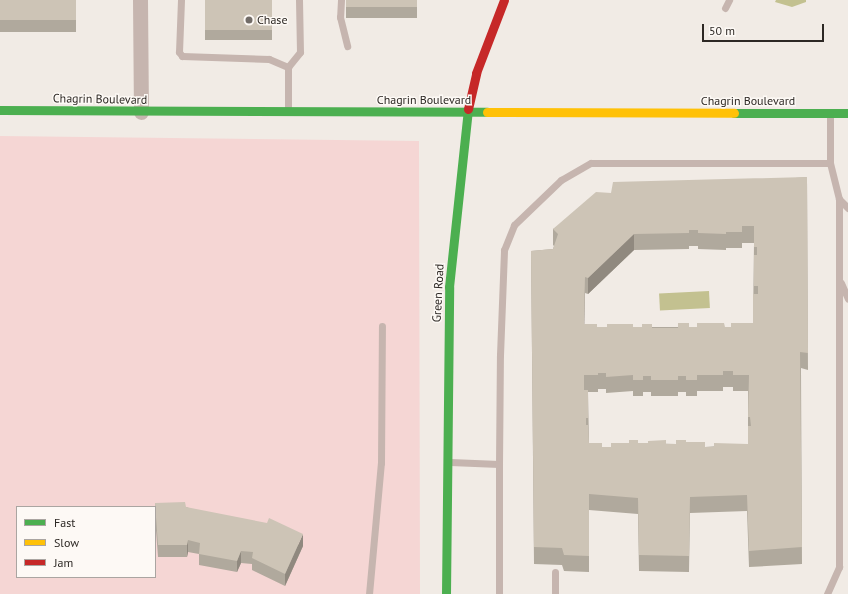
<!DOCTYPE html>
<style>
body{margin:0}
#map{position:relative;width:848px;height:594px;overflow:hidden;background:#f1ebe5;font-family:"PT Sans",sans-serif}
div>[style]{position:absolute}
.green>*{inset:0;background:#f5d6d4}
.water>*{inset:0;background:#c3c190;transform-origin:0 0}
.lane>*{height:7px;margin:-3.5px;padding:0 3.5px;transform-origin:3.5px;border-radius:3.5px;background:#c6b5af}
.street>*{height:15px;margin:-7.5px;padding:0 7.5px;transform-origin:7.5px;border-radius:7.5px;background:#c6b5af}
.fast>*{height:9px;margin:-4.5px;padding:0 4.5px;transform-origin:4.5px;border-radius:4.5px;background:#4caf50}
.slow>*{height:9px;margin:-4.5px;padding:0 4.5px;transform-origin:4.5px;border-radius:4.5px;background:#ffc107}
.jam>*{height:9px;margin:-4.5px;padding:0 4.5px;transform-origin:4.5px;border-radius:4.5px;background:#c62828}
.wall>*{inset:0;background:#b0a99d;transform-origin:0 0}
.shaded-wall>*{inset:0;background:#90897f}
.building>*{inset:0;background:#cdc4b6;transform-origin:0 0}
.dots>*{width:11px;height:11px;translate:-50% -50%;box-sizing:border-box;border:2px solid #fdf9f5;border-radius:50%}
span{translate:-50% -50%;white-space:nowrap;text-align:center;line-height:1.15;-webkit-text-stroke:3px #fdf9f5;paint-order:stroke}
.poi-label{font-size:12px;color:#2d2824}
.left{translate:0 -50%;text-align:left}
.street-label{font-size:12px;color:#2d2824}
.legend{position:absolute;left:16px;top:506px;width:140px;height:72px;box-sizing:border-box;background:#fdf9f5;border:1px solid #aaa5a1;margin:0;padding:5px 7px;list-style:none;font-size:12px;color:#2d2824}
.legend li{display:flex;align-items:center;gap:8px;height:20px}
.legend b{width:20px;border:1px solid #aaa5a1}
.scale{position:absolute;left:702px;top:24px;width:122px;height:18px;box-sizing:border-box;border:2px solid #2d2824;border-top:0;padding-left:5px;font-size:12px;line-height:14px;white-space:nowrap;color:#2d2824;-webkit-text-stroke:3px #fdf9f5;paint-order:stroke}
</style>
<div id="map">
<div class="green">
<div style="clip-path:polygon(evenodd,0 136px,419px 141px,420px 594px,0 594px,0 136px,17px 507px,155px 507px,155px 577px,17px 577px,17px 507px)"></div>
</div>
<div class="water">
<div style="clip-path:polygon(776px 0,806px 0,806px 2px,792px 7px,775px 2px)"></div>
<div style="left:709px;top:291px;width:17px;height:50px;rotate:87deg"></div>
</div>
<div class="lane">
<div style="left:181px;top:0;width:52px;rotate:92.2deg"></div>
<div style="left:179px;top:52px;width:5px;rotate:53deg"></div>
<div style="left:182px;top:56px;width:87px;rotate:2deg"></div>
<div style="left:269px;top:59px;width:21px;rotate:23deg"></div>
<div style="left:341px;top:0;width:17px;rotate:93deg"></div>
<div style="left:340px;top:17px;width:30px;rotate:76deg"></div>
<div style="left:725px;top:8px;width:9px;rotate:-63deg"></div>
<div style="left:288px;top:110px;width:43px;rotate:-90deg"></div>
<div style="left:288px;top:67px;width:19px;rotate:-51deg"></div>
<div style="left:300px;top:52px;width:52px;rotate:-91.1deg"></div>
<div style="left:839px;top:199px;width:13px;rotate:45deg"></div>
<div style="left:841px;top:283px;width:17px;rotate:66deg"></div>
<div style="left:450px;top:462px;width:49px;rotate:2.3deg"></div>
<div style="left:499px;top:464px;width:109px;rotate:-89.5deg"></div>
<div style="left:500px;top:355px;width:105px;rotate:-87.8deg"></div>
<div style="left:504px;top:250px;width:27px;rotate:-68deg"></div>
<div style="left:514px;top:225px;width:65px;rotate:-43.8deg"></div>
<div style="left:561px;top:180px;width:34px;rotate:-30deg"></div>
<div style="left:591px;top:163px;width:239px"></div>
<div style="left:499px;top:464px;width:130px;rotate:90deg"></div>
<div style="left:555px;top:572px;width:22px;rotate:90deg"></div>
<div style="left:369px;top:594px;width:132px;rotate:-84.8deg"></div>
<div style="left:381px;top:463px;width:137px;rotate:-89.6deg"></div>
<div style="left:827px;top:594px;width:30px;rotate:-66deg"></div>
<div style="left:839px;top:567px;width:368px;rotate:-90deg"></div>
<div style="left:839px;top:199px;width:37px;rotate:-104deg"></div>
<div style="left:830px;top:163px;width:48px;rotate:-90deg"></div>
</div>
<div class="street">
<div style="left:140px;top:0;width:112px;rotate:89.5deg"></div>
</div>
<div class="fast">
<div style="left:0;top:110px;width:487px;rotate:0.2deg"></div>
<div style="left:734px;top:113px;width:114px"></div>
<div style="left:446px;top:594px;width:307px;rotate:-89.4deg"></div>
<div style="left:449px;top:287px;width:179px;rotate:-83.9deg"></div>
</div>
<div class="slow">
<div style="left:487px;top:112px;width:247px;rotate:0.2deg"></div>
</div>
<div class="jam">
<div style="left:468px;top:109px;width:37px;rotate:-77deg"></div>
<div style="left:476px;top:73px;width:78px;rotate:-69deg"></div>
</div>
<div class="wall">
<div style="left:0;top:0;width:76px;height:32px"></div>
<div style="left:205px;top:0;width:67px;height:40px"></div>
<div style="left:346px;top:0;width:71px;height:18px"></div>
<div style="clip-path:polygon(evenodd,807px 177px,808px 370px,801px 368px,802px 564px,749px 567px,747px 511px,690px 513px,689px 572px,639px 571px,638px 514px,589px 510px,589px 572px,564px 571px,562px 565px,534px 564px,531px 251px,553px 249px,554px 246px,553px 245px,553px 229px,611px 193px,807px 177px,742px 243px,754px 243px,753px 323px,731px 327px,597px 327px,584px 324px,585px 293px,588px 294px,634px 250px,689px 249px,689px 246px,698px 246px,698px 249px,726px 250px,726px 248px,742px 248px,742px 243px,807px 177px,723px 387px,733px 387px,733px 391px,748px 391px,748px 444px,705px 447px,676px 444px,638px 443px,611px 447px,602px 447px,589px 443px,588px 392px,598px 392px,598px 389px,606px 389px,606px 393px,633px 391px,633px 396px,643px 396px,643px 392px,651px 392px,651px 396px,678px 396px,678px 392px,686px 392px,686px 396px,697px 396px,697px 391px,723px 391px,723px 387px)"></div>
<div style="clip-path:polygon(155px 503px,186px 507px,303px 546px,285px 586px,252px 570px,252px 564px,241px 563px,237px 572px,199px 565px,199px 554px,188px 552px,187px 557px,158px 557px,155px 517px)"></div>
</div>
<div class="shaded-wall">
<div style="clip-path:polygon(634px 234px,634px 250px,588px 294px,588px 278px)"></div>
<div style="clip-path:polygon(585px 277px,585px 293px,584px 340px,584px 324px)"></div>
<div style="clip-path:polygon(303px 534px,303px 546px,285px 586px,285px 574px)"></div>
<div style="clip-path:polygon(188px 540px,188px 552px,187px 557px,187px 545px)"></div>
<div style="clip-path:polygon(241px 551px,241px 563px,237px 572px,237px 561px)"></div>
</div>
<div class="building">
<div style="left:0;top:0;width:76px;height:20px"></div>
<div style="left:205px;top:0;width:67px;height:30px"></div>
<div style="left:346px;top:0;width:71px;height:7px"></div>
<div style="clip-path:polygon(evenodd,807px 177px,808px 353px,800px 352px,802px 547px,749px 551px,747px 495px,690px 497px,689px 556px,639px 555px,638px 498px,589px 494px,589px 556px,564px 555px,562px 548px,534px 547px,531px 251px,553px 249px,558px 234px,553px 229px,596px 192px,611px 193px,613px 182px,807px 177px,742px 226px,754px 226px,754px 247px,757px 247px,757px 255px,754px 255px,754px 286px,758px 286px,758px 294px,753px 294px,753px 323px,731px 323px,731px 327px,725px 327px,724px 323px,697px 323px,697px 327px,689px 327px,689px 323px,678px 323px,678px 328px,652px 328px,652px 324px,642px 324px,642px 327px,633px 327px,633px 324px,607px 324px,607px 327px,597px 327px,597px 324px,584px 324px,585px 277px,588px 278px,634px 234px,689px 233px,689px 230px,698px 230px,698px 233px,726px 234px,726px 232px,742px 232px,742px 226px,807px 177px,723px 371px,733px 371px,733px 375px,749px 375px,748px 417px,750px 417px,751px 426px,748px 426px,748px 444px,714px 443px,714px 447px,705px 447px,705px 442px,686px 442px,686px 440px,676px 440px,676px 444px,666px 444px,666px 440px,648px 441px,648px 443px,638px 443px,638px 440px,629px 440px,629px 443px,611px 443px,611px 447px,602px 447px,602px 443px,589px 443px,588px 425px,586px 425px,586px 418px,588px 418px,588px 390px,584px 390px,584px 375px,598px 375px,598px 373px,606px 373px,606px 377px,633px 375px,633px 380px,643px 380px,643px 376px,651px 376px,651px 380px,678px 380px,678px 376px,686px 376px,686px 380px,697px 380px,697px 375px,723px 375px,723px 371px)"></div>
<div style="clip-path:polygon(185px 502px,186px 507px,267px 523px,269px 518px,303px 534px,285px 574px,252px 558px,253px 552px,241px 551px,237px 561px,199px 554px,200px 543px,188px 540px,187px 545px,158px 545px,155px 503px)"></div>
</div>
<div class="dots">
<div style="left:249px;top:20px;background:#726c68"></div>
</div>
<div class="poi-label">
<span class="left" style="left:257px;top:20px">Chase</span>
</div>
<div class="street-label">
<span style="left:100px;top:99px;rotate:1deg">Chagrin Boulevard</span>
<span style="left:424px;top:100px">Chagrin Boulevard</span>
<span style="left:748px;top:101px">Chagrin Boulevard</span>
<span style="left:438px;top:293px;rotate:-87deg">Green Road</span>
</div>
<ul class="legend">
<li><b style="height:5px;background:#4caf50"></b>Fast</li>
<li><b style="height:5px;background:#ffc107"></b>Slow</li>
<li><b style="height:5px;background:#c62828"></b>Jam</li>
</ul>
<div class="scale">50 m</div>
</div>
